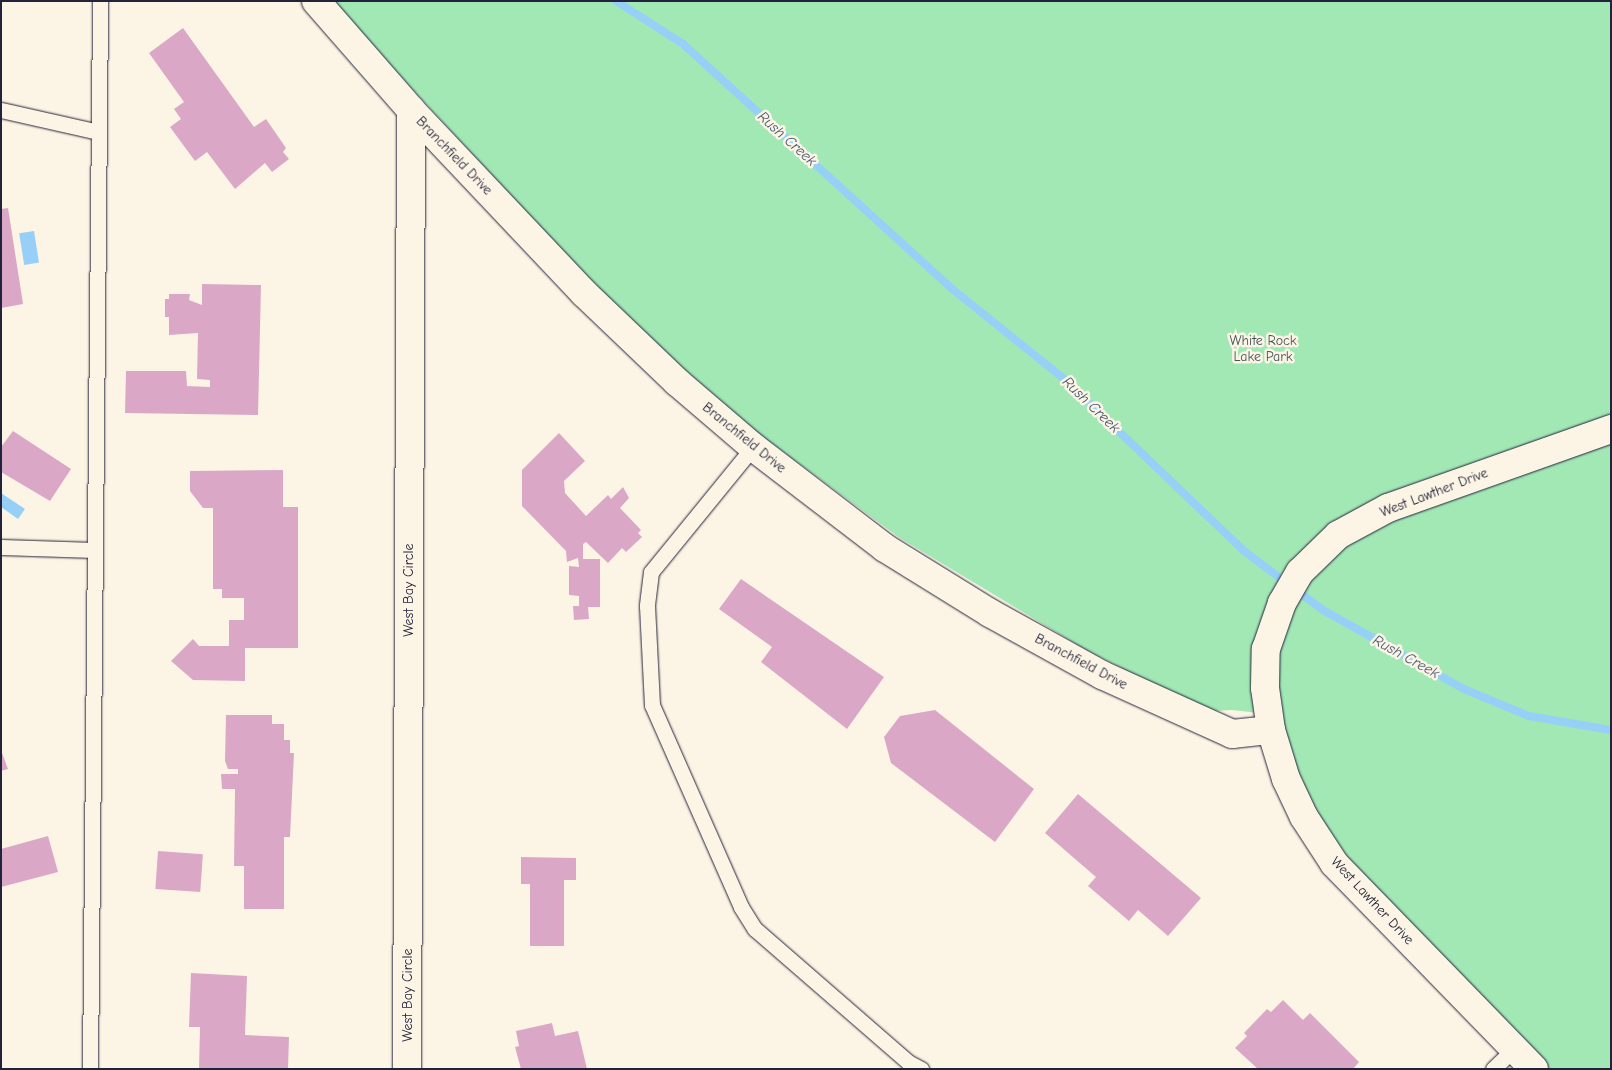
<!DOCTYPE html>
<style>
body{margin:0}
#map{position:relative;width:1612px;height:1070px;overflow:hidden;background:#fcf5e5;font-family:"Comic Neue",sans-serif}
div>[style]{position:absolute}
.green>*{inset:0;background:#a2e8b5}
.water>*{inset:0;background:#97d0f7;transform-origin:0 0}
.stream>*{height:8px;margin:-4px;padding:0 4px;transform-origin:4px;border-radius:4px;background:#97d0f7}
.building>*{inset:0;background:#daa8c6;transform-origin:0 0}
.roads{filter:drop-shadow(0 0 1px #22223b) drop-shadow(0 0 1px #22223b)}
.lane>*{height:15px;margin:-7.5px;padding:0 7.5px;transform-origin:7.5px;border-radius:7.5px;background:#fcf5e5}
.street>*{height:28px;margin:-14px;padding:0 14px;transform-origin:14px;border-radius:14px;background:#fcf5e5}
.secondary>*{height:28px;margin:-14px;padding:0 14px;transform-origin:14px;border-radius:14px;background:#fcf5e5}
span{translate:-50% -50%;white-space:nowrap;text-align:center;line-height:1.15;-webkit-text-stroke:5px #fcf5e5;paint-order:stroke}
.street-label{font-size:14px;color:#22223b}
.park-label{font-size:14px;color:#42545a}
.water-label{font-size:15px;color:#455673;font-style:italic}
.frame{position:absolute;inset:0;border:2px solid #22223b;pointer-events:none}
</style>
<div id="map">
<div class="green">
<div style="clip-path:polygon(331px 1px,1611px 1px,1611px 1069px,1546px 1069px,1353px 867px,1310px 808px,1277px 715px,1232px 710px,1213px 711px,1199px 707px,1086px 650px,900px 538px,759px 434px,670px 357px,575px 265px)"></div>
</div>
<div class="water">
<div style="left:34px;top:231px;width:32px;height:15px;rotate:81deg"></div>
<div style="clip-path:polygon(1px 493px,25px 509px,18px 519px,1px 507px)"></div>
</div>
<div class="stream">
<div style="left:616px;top:1px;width:80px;rotate:32.7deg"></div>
<div style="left:683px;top:44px;width:362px;rotate:42.3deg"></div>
<div style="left:951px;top:288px;width:144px;rotate:38.8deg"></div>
<div style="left:1063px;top:378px;width:250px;rotate:43.7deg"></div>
<div style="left:1244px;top:551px;width:99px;rotate:36.8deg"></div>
<div style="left:1323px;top:610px;width:162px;rotate:29.3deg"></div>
<div style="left:1464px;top:689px;width:70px;rotate:22.6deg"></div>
<div style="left:1529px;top:716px;width:83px;rotate:9.7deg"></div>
</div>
<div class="building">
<div style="clip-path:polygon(183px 28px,254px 127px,266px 119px,286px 148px,283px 152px,289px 159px,272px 172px,265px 163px,235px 189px,207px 152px,195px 161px,170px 127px,181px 119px,174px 109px,184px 102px,149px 53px)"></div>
<div style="clip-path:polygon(8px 208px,23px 304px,1px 308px,1px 209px)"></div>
<div style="clip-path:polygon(202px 284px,261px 285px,258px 415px,125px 413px,126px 371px,186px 371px,187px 386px,210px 387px,210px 380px,197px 379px,198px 333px,169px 335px,169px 317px,165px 317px,165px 299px,169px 299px,169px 294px,190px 294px,189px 300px,202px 305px)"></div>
<div style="clip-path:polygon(13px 431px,71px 469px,50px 501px,1px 472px,1px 447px)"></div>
<div style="clip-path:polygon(559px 433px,585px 461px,564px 481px,565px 493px,586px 516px,608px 495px,611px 499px,623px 487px,629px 498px,620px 508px,641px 530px,638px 533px,642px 537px,626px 552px,622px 548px,608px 563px,586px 542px,583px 544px,583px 559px,600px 559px,600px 607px,588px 607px,589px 619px,574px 620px,573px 606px,579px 606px,579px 596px,569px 595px,569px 566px,579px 567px,578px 558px,567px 562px,566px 551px,522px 506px,522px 470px)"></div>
<div style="clip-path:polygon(283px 470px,283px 507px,298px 507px,298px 648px,245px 648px,245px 681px,193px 680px,171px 661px,193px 639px,199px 646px,229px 646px,229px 620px,244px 620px,244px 598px,222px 598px,222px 589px,213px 589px,213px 508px,203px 508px,190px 491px,190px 471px)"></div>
<div style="clip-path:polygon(741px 579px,884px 677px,847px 729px,761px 662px,772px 647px,719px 609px)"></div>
<div style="clip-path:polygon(935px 710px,1034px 789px,995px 842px,891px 763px,884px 737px,900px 716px)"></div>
<div style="clip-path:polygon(226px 715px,272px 715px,272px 724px,284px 724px,284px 740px,290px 740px,290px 753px,294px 753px,290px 837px,284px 837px,284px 909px,244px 909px,244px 866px,234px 866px,235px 789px,222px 789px,221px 774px,238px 774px,238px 769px,228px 769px,225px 761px)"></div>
<div style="clip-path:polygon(1px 750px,8px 769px,1px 771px)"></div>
<div style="clip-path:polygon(1078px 794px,1201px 898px,1168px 936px,1138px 910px,1129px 921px,1088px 886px,1096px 877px,1045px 833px)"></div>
<div style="clip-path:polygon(48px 836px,58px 872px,1px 887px,1px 849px)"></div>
<div style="left:158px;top:851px;width:45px;height:38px;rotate:4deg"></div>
<div style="clip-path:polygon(521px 857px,576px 858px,576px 880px,564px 880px,564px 946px,530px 946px,530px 884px,521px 884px)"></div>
<div style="clip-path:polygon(191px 973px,247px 976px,245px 1035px,289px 1037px,288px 1069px,199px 1069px,200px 1027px,189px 1027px)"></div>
<div style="clip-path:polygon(1283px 1000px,1303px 1020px,1310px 1013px,1359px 1062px,1353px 1069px,1258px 1069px,1235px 1048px,1247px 1036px,1244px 1033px,1267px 1009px,1271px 1012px)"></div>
<div style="clip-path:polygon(552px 1023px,555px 1036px,578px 1031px,587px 1069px,521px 1069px,515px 1047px,519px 1046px,516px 1031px)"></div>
</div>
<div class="roads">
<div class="lane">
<div style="left:1px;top:110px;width:100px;rotate:12.7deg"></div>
<div style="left:753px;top:447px;width:161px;rotate:129.2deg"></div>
<div style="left:651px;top:572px;width:34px;rotate:97deg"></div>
<div style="left:647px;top:606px;width:99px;rotate:87.1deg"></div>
<div style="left:652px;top:705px;width:221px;rotate:66.2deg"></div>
<div style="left:741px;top:907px;width:26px;rotate:58deg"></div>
<div style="left:755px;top:929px;width:203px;rotate:41deg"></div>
<div style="left:908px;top:1062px;width:15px;rotate:28deg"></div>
<div style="left:1px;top:547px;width:94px;rotate:1.8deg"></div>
<div style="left:90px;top:1069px;width:1068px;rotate:-89.46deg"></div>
<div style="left:1493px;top:1069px;width:29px;rotate:-44deg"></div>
</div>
<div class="street">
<div style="left:316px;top:1px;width:145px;rotate:48.9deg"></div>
<div style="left:411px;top:110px;width:252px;rotate:46.6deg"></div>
<div style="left:584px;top:293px;width:129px;rotate:43.7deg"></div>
<div style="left:677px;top:382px;width:100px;rotate:40.5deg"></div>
<div style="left:753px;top:447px;width:166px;rotate:37.4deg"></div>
<div style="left:885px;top:548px;width:123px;rotate:31.8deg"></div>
<div style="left:990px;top:613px;width:128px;rotate:29deg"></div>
<div style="left:1102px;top:675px;width:143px;rotate:24.4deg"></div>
<div style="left:1232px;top:734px;width:39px;rotate:-6deg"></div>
<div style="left:407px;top:1069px;width:959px;rotate:-89.76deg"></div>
</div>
<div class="secondary">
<div style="left:1534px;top:1069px;width:287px;rotate:-134.2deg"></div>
<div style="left:1334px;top:863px;width:55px;rotate:-123.1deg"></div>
<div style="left:1304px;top:817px;width:42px;rotate:-115.3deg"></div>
<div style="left:1286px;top:779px;width:51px;rotate:-107deg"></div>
<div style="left:1271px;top:730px;width:42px;rotate:-98.1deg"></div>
<div style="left:1265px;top:688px;width:39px;rotate:-89deg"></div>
<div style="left:1266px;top:649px;width:49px;rotate:-70.8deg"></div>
<div style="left:1282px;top:603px;width:36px;rotate:-60deg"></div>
<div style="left:1300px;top:572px;width:53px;rotate:-44.2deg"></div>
<div style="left:1338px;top:535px;width:57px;rotate:-28.4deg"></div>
<div style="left:1388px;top:508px;width:237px;rotate:-19.5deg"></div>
</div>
</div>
<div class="street-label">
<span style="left:454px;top:156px;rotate:46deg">Branchfield Drive</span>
<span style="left:744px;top:438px;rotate:39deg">Branchfield Drive</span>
<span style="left:1434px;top:493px;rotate:-21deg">West Lawther Drive</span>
<span style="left:409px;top:590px;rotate:-90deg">West Bay Circle</span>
<span style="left:1081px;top:662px;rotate:28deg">Branchfield Drive</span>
<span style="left:1372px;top:901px;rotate:47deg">West Lawther Drive</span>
<span style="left:408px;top:995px;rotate:-90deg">West Bay Circle</span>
</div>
<div class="park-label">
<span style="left:1263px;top:349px">White Rock<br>Lake Park</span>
</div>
<div class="water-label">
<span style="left:787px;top:139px;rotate:42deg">Rush Creek</span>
<span style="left:1091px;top:405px;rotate:44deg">Rush Creek</span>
<span style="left:1406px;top:657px;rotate:29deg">Rush Creek</span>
</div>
<div class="frame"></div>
</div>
